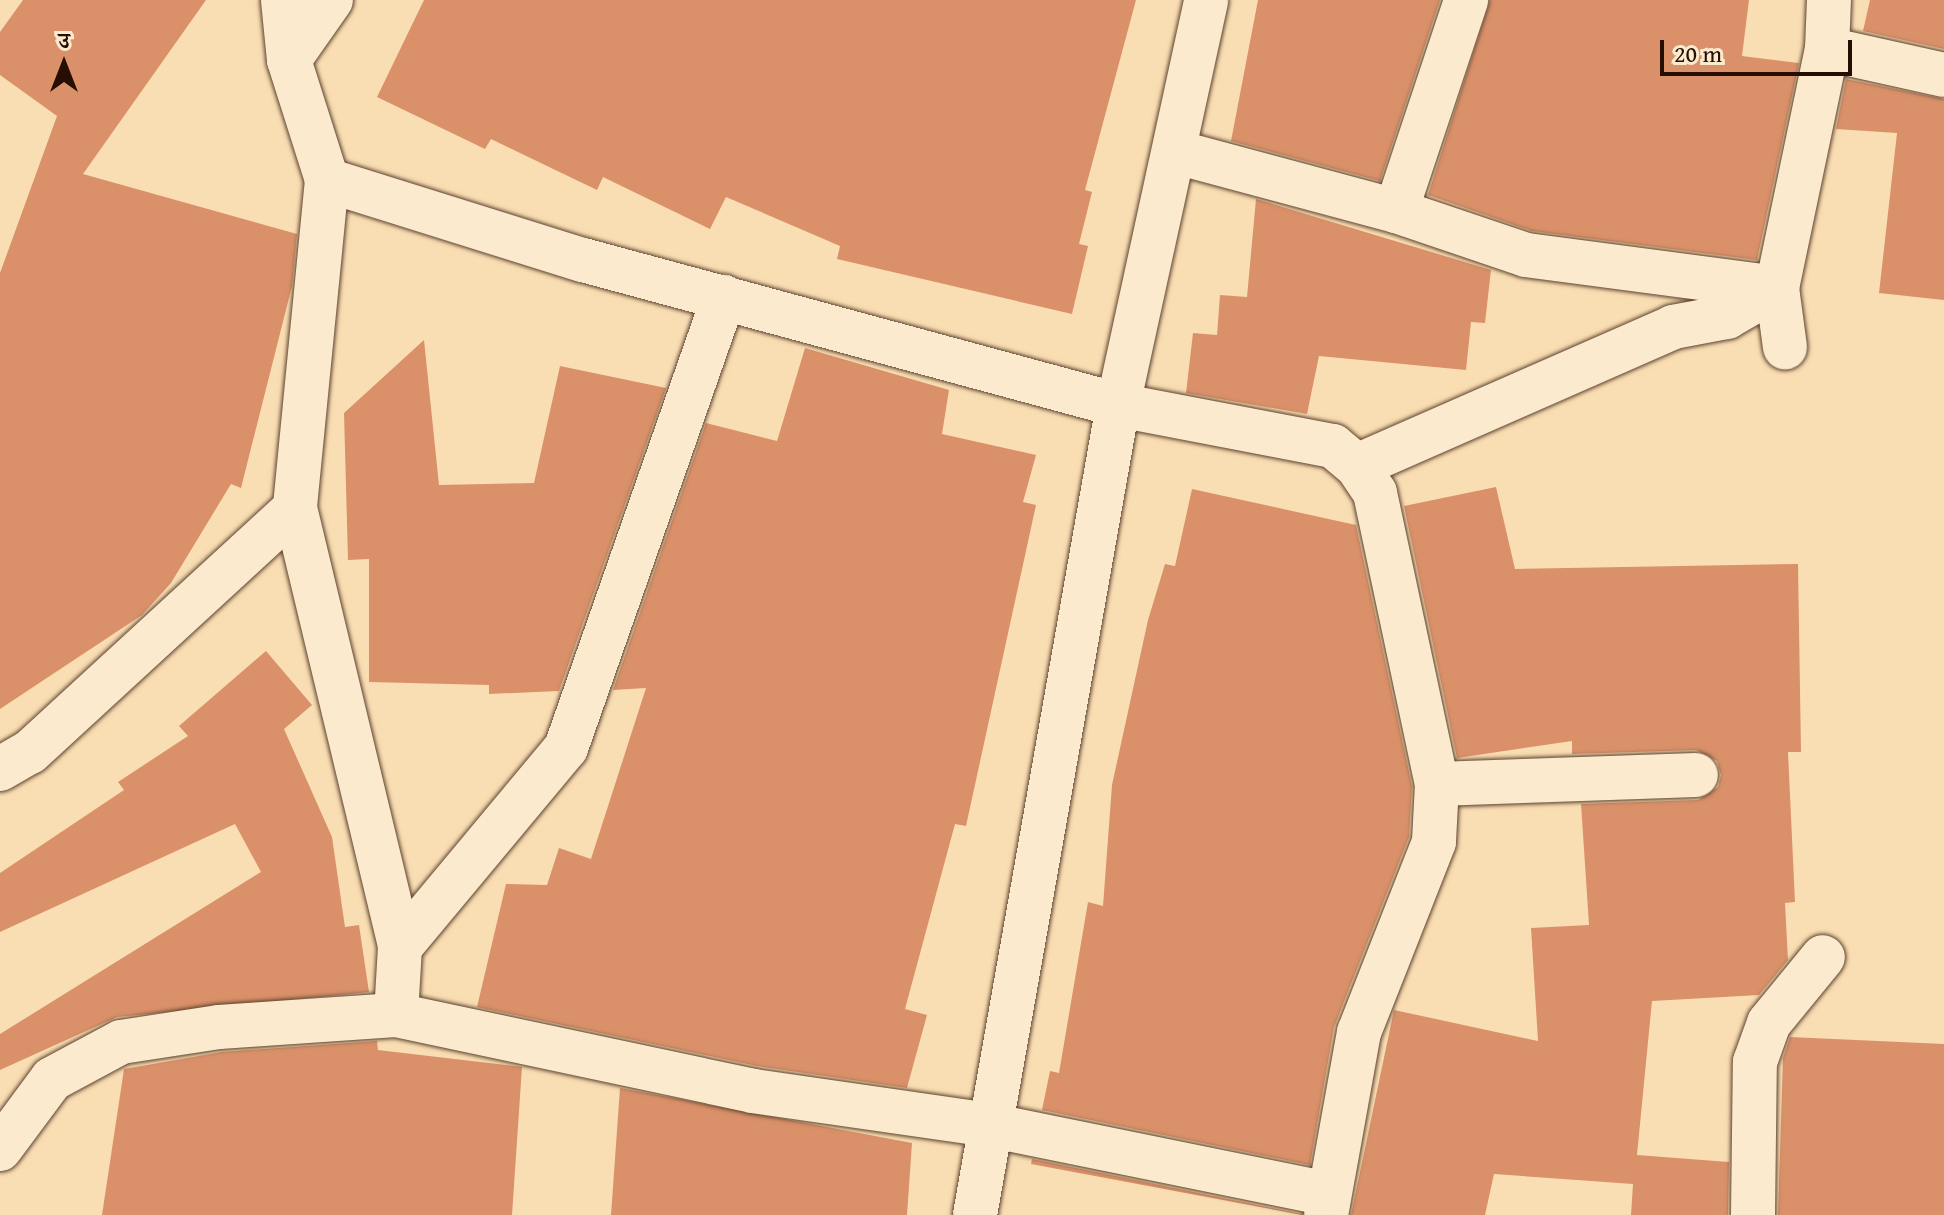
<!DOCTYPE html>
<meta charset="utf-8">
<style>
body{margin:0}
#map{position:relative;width:1944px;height:1215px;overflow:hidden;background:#fadeb3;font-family:"Gentium Book Plus","Noto Serif Devanagari",serif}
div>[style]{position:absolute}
.building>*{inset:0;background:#da916a}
.roads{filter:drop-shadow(0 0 2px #5c422f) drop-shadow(0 0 2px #5c422f)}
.street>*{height:44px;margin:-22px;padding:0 22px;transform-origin:22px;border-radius:22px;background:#fceace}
.secondary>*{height:44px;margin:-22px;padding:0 22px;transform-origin:22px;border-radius:22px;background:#fceace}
span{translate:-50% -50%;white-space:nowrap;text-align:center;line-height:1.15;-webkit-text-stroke:6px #fceace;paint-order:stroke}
.north{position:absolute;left:24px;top:24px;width:80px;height:80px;-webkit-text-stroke:6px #fceace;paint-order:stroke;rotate:0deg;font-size:22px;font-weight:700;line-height:32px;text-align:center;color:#270e03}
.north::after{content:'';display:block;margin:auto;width:28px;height:36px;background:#270e03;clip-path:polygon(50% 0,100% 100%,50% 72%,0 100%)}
.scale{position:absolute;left:1660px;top:40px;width:192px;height:36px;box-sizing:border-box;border:4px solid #270e03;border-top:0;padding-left:10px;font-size:24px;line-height:28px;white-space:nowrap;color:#270e03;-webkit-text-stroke:6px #fceace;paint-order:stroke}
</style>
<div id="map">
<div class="building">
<div style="clip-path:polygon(23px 0,206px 0,83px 174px,297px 234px,292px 286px,241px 488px,231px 484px,171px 583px,142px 615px,0 709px,0 273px,57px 116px,0 75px,0 32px)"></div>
<div style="clip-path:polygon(424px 0,1136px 0,1085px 190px,1092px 192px,1079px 244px,1088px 246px,1072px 314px,837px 259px,840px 246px,726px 197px,710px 229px,603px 177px,597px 190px,491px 139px,485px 149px,377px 97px)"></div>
<div style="clip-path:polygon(1258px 0,1440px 0,1380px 181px,1231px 141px)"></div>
<div style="clip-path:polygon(1490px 0,1749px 0,1742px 56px,1799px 63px,1757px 260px,1532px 231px,1428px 195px)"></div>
<div style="clip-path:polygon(1870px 0,1944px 0,1944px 49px,1863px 31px)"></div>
<div style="clip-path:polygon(1846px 79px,1944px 99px,1944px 300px,1879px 293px,1897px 133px,1836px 129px)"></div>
<div style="clip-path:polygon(1256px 199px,1491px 270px,1485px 323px,1471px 322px,1466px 370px,1319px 356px,1307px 414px,1186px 393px,1193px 333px,1217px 335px,1220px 295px,1247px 297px)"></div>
<div style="clip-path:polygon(424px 340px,439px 485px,534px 483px,560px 366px,666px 388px,559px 691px,489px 694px,489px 685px,369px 682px,369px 559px,348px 560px,344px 413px)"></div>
<div style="clip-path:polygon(805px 348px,949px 390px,942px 434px,1036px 455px,1023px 502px,1036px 505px,966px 826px,955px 824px,905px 1009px,927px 1015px,907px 1088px,757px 1066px,477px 1007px,506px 884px,547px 885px,559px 848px,591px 859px,646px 688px,613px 690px,706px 423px,777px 441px)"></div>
<div style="clip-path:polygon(1496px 487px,1515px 569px,1798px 564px,1801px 752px,1788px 752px,1795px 902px,1785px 903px,1788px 960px,1759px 995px,1652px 1001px,1637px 1155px,1729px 1162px,1728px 1215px,1631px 1215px,1633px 1184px,1494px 1174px,1485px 1215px,1351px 1215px,1394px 1010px,1538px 1041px,1531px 928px,1589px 925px,1581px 804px,1698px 800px,1718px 787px,1721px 775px,1717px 761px,1696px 750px,1572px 754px,1572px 741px,1457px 758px,1404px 506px)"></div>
<div style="clip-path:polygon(1192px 489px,1356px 525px,1412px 786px,1409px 837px,1334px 1027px,1310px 1165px,1042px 1110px,1050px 1071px,1059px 1073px,1088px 902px,1103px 906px,1112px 785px,1148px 620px,1165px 564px,1175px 566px)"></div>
<div style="clip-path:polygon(266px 651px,312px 705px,284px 729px,332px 837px,345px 927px,359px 925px,369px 992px,117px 1017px,0 1070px,0 1034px,261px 872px,235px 824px,0 932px,0 873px,124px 790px,118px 782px,188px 736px,179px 726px)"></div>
<div style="clip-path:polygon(1790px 1037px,1944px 1044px,1944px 1215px,1778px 1215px,1783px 1058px)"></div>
<div style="clip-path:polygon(377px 1041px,378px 1050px,522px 1067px,512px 1215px,102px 1215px,124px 1069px,222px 1052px)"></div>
<div style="clip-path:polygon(620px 1088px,912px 1143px,907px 1215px,611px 1215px)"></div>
<div style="clip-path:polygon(1032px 1159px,1302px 1214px,1302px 1215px,1031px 1164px)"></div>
</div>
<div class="roads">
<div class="street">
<div style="left:283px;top:0;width:60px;rotate:84.3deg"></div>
<div style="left:289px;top:60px;width:126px;rotate:72.4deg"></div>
<div style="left:327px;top:180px;width:330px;rotate:95.6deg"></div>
<div style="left:295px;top:508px;width:451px;rotate:76.5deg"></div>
<div style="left:400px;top:947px;width:68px;rotate:93.4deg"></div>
<div style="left:1827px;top:49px;width:120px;rotate:12.5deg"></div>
<div style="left:289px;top:60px;width:73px;rotate:-55deg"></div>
<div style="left:1176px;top:152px;width:228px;rotate:15deg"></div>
<div style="left:1396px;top:211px;width:137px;rotate:18.7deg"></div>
<div style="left:1526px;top:255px;width:253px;rotate:7.5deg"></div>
<div style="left:1777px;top:288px;width:60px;rotate:82.3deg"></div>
<div style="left:327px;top:180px;width:268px;rotate:17.4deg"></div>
<div style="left:583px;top:260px;width:554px;rotate:15.16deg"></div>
<div style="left:1118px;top:405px;width:219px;rotate:10.8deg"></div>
<div style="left:1333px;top:446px;width:31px;rotate:40deg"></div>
<div style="left:1357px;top:466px;width:32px;rotate:56deg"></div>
<div style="left:1375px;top:493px;width:298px;rotate:78deg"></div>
<div style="left:1437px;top:784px;width:58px;rotate:93deg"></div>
<div style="left:1434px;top:842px;width:204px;rotate:111.5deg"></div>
<div style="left:1359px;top:1032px;width:186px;rotate:100.2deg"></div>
<div style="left:1396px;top:211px;width:222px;rotate:-71.6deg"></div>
<div style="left:1357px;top:466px;width:345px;rotate:-23.7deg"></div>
<div style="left:1673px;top:327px;width:55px;rotate:-10.5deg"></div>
<div style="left:1727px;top:317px;width:58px;rotate:-30.1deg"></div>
<div style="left:1777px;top:288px;width:244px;rotate:-78.2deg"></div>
<div style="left:1827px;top:49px;width:49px;rotate:-87.7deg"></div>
<div style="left:0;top:769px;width:34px;rotate:-30deg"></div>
<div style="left:30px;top:752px;width:360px;rotate:-42.6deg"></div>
<div style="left:1437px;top:784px;width:259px;rotate:-2deg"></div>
<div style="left:400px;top:947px;width:259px;rotate:-50.2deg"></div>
<div style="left:566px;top:748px;width:478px;rotate:-70.7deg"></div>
<div style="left:0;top:1149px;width:87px;rotate:-53.4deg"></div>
<div style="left:52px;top:1079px;width:78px;rotate:-28.2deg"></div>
<div style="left:121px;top:1042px;width:99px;rotate:-8.7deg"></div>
<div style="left:219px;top:1027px;width:177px;rotate:-3.9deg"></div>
<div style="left:396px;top:1015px;width:365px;rotate:12deg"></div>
<div style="left:753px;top:1091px;width:238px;rotate:8.2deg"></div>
<div style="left:989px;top:1125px;width:346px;rotate:11.5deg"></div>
<div style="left:1753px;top:1215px;width:153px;rotate:-89.3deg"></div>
<div style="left:1755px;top:1062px;width:41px;rotate:-70.3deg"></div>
<div style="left:1769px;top:1023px;width:85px;rotate:-50.7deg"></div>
</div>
<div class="secondary">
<div style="left:975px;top:1215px;width:823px;rotate:-79.99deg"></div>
<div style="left:1118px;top:405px;width:414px;rotate:-77.7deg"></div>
</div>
</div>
<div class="north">उ</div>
<div class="scale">20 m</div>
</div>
